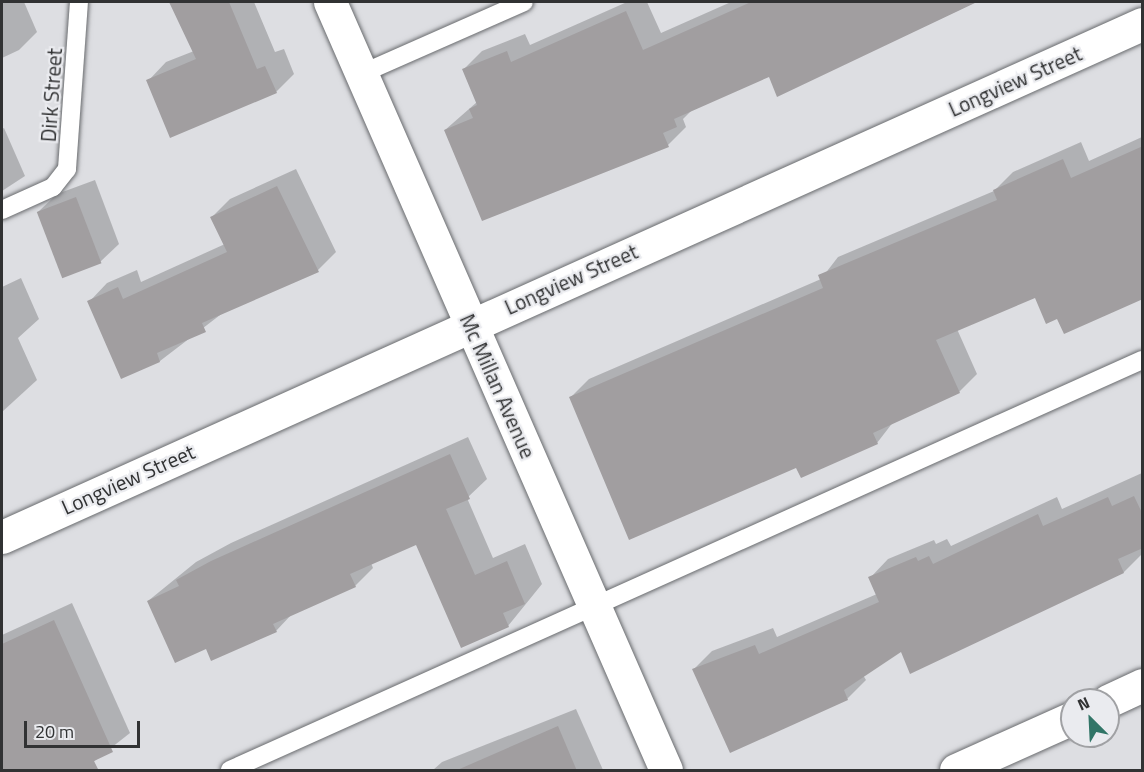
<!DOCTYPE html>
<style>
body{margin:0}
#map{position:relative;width:1144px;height:772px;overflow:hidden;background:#dddee2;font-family:"Titillium Web",sans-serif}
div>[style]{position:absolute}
.shadow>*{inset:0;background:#0003}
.building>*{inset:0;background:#a19ea0;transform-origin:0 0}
.roads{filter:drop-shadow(0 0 2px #696b6e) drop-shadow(0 0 2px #696b6e)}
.service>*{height:18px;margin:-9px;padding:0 9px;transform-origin:9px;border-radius:9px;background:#fff}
.minor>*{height:33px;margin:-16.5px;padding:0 16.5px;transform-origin:16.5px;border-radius:16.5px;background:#fff}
.tertiary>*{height:33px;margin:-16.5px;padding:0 16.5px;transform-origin:16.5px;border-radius:16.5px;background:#fff}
span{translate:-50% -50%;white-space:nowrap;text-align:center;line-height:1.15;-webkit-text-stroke:4.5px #eaebef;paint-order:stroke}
.street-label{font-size:21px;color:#313233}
.frame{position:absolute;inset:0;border:3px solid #313233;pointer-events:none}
.north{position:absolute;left:1060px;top:688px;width:60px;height:60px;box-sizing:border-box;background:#eaebef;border:2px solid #a0a1a4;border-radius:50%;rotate:336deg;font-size:16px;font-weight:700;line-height:24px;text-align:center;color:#313233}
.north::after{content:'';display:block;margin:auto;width:21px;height:27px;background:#317567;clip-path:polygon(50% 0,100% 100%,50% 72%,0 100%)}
.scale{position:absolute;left:24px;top:721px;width:116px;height:27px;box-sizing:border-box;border:3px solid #313233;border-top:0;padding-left:8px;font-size:18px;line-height:21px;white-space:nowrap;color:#313233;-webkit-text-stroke:4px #eaebef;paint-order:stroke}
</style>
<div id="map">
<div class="shadow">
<div style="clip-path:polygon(2px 2px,24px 2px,37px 32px,19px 50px,2px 58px)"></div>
<div style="clip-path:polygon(171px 2px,254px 2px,275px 52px,284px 49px,294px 74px,276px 92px,148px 81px,166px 62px,194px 51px)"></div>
<div style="clip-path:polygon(627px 2px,647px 2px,661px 33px,731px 2px,976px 2px,778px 95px,770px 75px,693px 109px,683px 119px,686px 127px,668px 145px,445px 130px,477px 102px,463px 70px,482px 51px,525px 34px,530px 45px)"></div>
<div style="clip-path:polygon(4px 128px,25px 176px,2px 191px,2px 129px)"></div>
<div style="clip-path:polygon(1142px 137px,1142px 297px,1058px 317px,1035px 296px,957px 329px,977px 374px,959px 392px,894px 421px,877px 443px,797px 466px,571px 397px,589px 379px,821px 279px,838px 257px,994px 191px,1013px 172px,1081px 142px,1089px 161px)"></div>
<div style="clip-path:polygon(296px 169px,336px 252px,318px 270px,224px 312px,160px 361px,122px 377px,89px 302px,107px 283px,137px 270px,141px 282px,225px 244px,212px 217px,230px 199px)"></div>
<div style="clip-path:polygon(95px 180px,119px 244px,100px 262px,38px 212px,57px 194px)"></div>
<div style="clip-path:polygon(21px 278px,39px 319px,18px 338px,37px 380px,2px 412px,2px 287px)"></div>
<div style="clip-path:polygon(468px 437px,487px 479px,467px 498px,493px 558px,525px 544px,542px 584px,508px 626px,417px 543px,371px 563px,373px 568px,355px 586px,292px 614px,276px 631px,206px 647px,148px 601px,196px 562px,231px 543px)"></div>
<div style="clip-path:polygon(1142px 473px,1142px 554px,1124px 572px,911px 672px,901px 650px,863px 675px,866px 680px,847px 699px,694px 669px,712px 651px,773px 628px,777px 637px,877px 594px,870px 578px,888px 559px,934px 540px,936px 544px,947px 539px,951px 546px,1057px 497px,1062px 509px)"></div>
<div style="clip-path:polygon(72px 603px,130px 733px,83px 770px,2px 770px,2px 635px)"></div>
<div style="clip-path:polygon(576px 709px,603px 770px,433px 770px,442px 762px)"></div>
</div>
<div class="building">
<div style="clip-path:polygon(169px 2px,229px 2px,257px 69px,265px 66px,277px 93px,170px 138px,146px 80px,196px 59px)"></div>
<div style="clip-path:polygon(751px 2px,977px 2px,777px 97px,769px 77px,674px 119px,677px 127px,663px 133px,669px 147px,482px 221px,444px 130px,473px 118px,469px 109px,477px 105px,462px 69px,507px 51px,511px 62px,626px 11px,643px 50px)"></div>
<div style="clip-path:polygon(1143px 146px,1143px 299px,1064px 334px,1057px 319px,1046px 324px,1035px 298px,936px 340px,960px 393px,873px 433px,878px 444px,801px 478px,796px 468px,629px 540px,569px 397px,823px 288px,818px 275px,997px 200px,993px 190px,1063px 159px,1071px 178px)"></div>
<div style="clip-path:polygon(277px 186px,319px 272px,202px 323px,206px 332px,157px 353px,160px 362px,121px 379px,87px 301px,118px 287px,123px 299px,227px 252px,210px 217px)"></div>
<div style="left:76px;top:197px;width:71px;height:42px;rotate:69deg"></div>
<div style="clip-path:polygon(450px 454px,470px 499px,446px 509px,475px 575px,507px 561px,525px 604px,503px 613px,509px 627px,461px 648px,416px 545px,350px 574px,356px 587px,273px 624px,277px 632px,211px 661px,206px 649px,175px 663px,147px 601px,179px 586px,176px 580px,211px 561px)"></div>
<div style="clip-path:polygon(1134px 496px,1143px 515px,1143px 548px,1118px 559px,1124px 573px,910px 674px,901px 652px,844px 690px,848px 700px,730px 753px,692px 669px,755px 645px,759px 654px,879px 602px,868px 577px,916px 557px,918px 561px,929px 556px,933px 564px,1038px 514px,1043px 526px,1108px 497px,1112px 506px)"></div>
<div style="clip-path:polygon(54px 620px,113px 752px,94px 761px,99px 771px,2px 771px,2px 644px)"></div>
<div style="clip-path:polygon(558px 726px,577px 771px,455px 771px)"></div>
</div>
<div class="roads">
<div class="service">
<div style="left:361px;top:74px;width:178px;rotate:-23.8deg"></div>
<div style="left:2px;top:210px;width:56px;rotate:-24.3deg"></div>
<div style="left:53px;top:187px;width:23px;rotate:-52deg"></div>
<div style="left:67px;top:169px;width:167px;rotate:-85.9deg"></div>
<div style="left:230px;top:770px;width:1000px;rotate:-24.21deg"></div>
</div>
<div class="minor">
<div style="left:2px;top:537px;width:1250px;rotate:-24.23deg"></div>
</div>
<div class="tertiary">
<div style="left:330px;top:2px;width:838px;rotate:66.37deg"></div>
<div style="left:1108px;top:701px;width:38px;rotate:-25deg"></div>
<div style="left:956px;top:770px;width:127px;rotate:-24.1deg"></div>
</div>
</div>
<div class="street-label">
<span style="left:1015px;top:81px;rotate:-24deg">Longview Street</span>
<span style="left:51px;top:95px;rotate:-86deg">Dirk Street</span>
<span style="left:571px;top:279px;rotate:-24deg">Longview Street</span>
<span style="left:498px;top:386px;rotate:66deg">Mc Millan Avenue</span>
<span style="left:128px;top:479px;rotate:-24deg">Longview Street</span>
</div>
<div class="frame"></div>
<div class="north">N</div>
<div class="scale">20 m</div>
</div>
